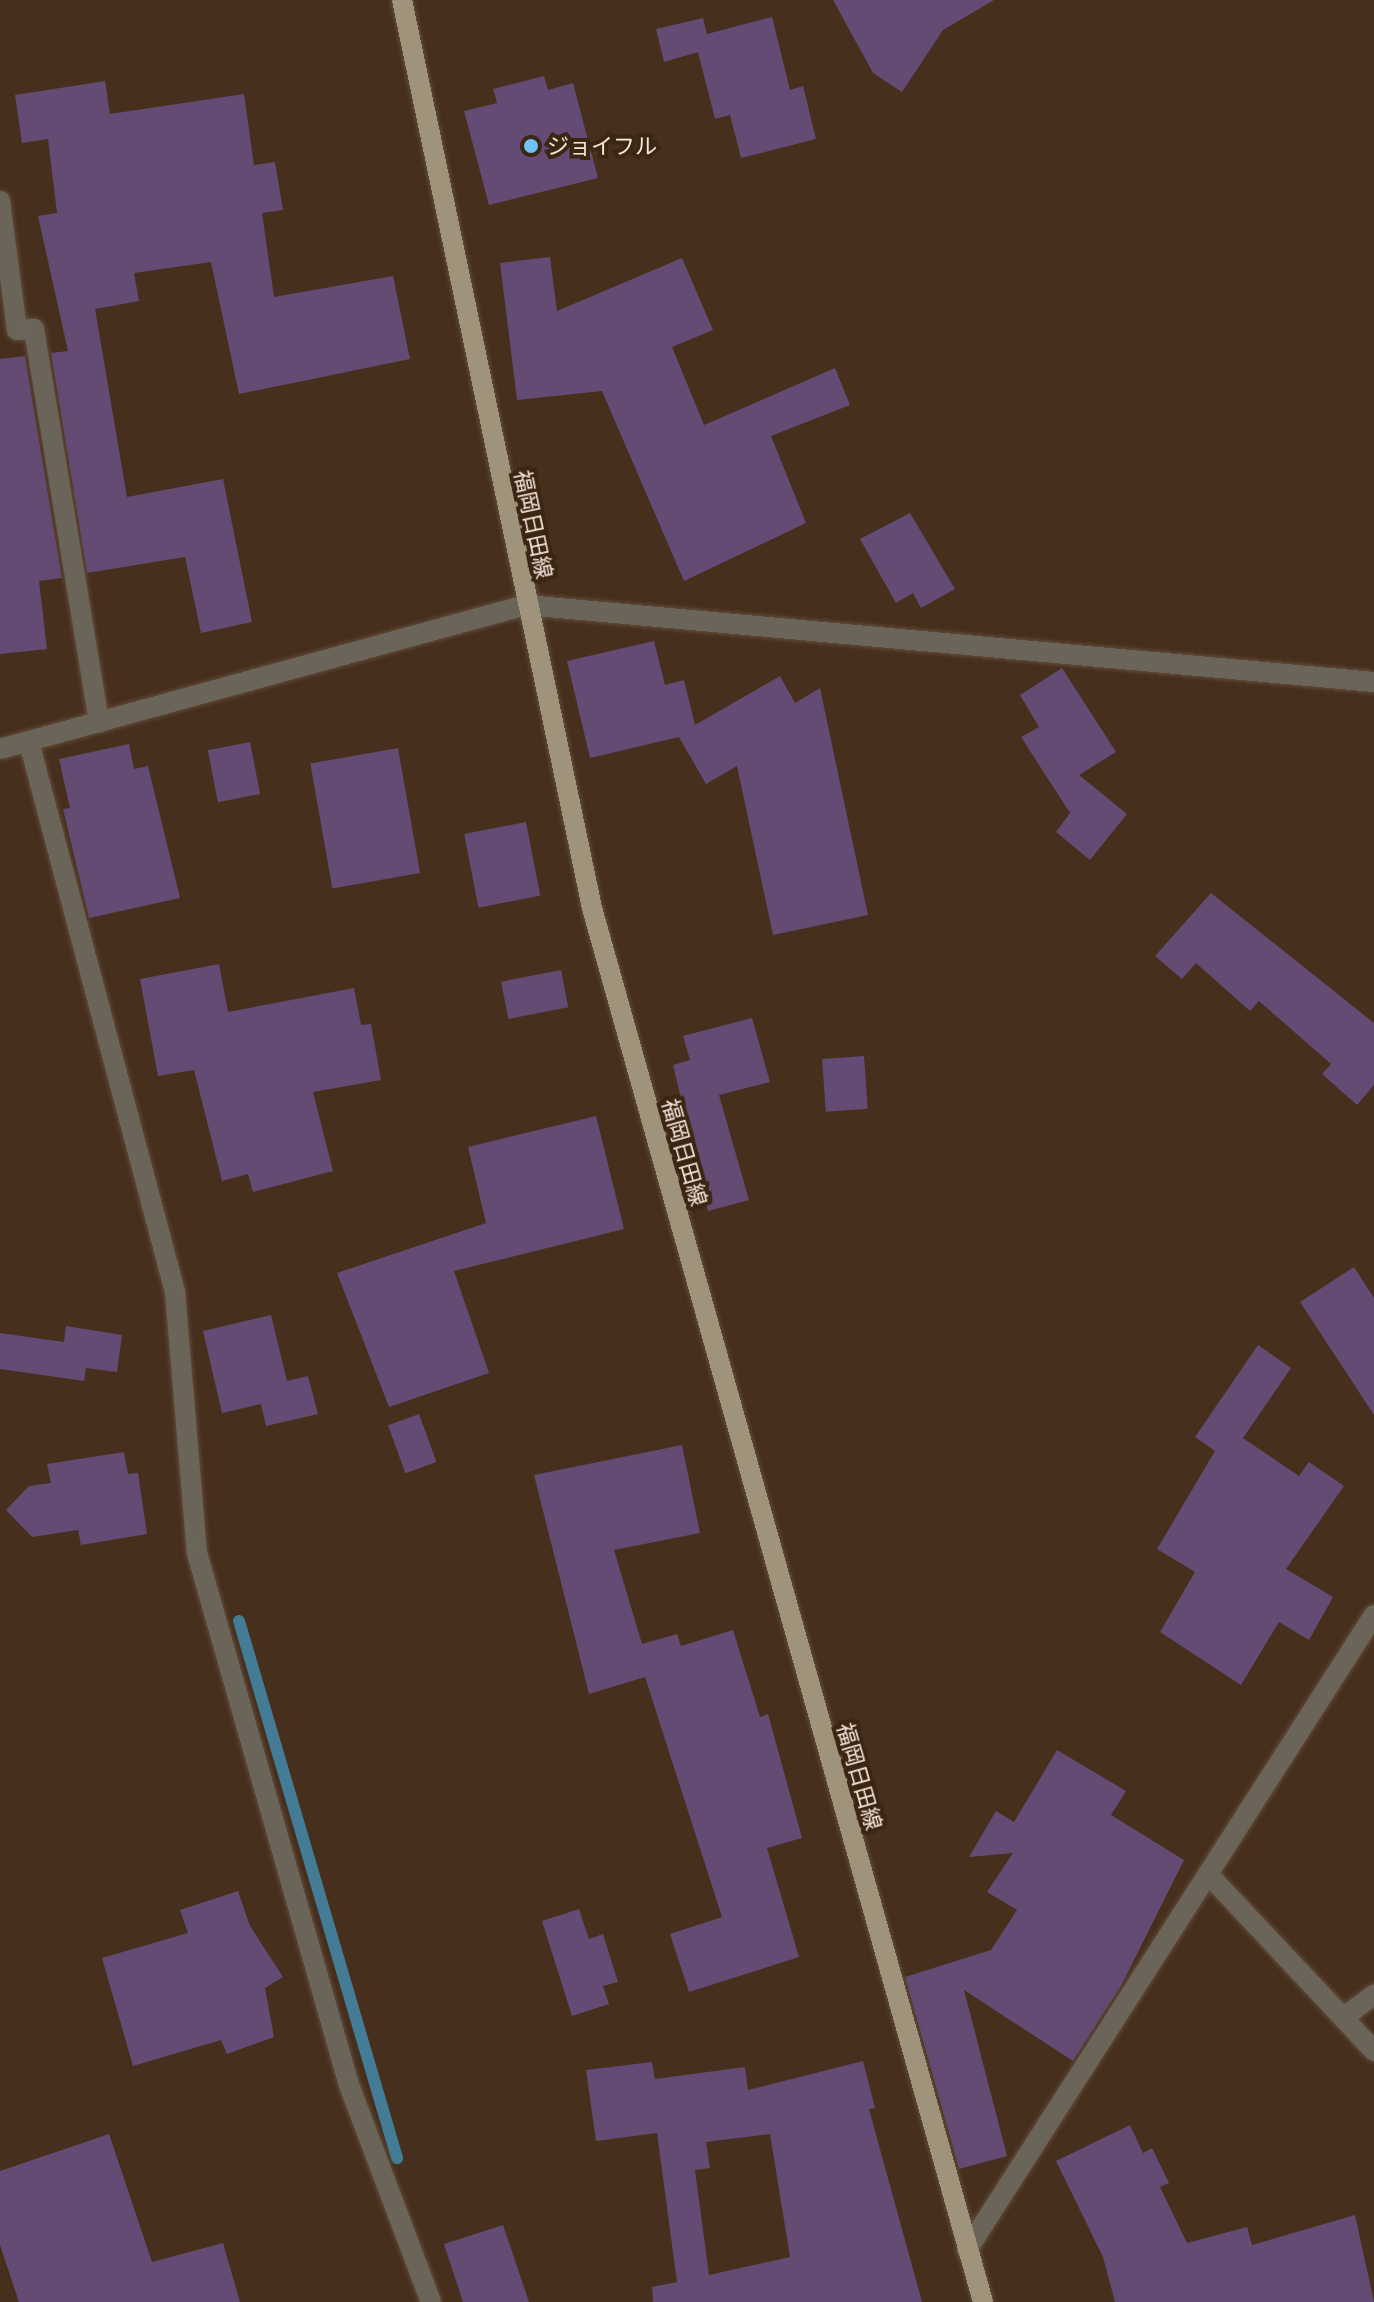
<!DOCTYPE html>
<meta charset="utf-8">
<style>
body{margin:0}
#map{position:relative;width:1374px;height:2302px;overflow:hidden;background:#462f1d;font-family:"Playfair Display","Noto Sans JP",serif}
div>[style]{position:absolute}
.stream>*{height:12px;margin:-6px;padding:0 6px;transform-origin:6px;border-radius:6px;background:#447c95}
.building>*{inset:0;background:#644b74;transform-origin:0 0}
.roads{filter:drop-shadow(0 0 2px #624c3b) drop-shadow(0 0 2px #624c3b)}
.minor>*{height:20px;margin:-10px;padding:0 10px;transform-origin:10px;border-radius:10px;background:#6b6559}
.major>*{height:20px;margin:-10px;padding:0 10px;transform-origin:10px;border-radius:10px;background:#a0937b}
.dots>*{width:22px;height:22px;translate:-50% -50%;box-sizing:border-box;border:4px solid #3b2513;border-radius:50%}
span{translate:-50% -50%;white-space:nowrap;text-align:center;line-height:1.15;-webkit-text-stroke:8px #3b2513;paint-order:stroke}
.poi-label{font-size:22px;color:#f5e6db}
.left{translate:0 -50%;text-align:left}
.street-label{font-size:22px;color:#f5e6db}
</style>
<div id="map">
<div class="stream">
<div style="left:239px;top:1621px;width:560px;rotate:73.6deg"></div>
</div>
<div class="building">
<div style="clip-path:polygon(833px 0,994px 0,943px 30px,902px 92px,873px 73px)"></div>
<div style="clip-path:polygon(772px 17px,790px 90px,803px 86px,816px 139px,741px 158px,730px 115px,715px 119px,698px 52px,664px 62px,656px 29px,703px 18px,707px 34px)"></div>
<div style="clip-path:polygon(544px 76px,548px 90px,573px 83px,598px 178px,489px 205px,464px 111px,497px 103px,493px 89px)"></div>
<div style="clip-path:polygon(105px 81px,110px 114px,244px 94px,254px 165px,275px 162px,283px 210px,262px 213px,274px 297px,393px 276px,410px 359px,239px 394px,211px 262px,134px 273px,139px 301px,95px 309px,127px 497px,223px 479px,252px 622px,201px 633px,185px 557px,87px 573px,51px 353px,68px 351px,38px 216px,57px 213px,48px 139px,22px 143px,15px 95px)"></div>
<div style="clip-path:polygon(550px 257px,557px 311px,682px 258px,713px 330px,672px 347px,704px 425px,835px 368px,850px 405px,771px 436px,806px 523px,684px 581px,602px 391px,517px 400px,500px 263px)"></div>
<div style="clip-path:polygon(25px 356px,62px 578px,39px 581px,47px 649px,0 654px,0 359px)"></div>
<div style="clip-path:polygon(910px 513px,955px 589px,921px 608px,913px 593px,896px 603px,860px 539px)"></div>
<div style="clip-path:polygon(654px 641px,665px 685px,684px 680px,695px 725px,780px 676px,795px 703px,820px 688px,868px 915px,773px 935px,737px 766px,706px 784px,679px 737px,590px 758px,567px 661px)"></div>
<div style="clip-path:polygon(1062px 668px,1116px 752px,1079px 775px,1127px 814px,1090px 860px,1056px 832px,1070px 813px,1021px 737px,1039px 727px,1020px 695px)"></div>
<div style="left:250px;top:742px;width:53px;height:43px;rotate:79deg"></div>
<div style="clip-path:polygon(129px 744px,134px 769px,148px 766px,180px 898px,89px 918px,63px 809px,70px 808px,59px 759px)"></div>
<div style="left:398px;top:748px;width:127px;height:89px;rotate:80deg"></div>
<div style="left:526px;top:822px;width:75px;height:63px;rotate:79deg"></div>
<div style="clip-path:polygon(1211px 893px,1374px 1023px,1374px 1085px,1357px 1105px,1322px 1074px,1331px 1064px,1259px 1001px,1250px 1011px,1196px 963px,1182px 979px,1155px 956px)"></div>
<div style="clip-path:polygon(219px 964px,228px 1012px,354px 988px,361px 1025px,371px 1024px,381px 1080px,313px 1092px,333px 1171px,253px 1192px,248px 1174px,222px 1181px,194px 1070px,158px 1076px,140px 979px)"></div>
<div style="left:561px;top:970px;width:38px;height:61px;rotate:79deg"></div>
<div style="clip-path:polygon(752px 1018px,770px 1082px,719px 1095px,749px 1200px,708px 1211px,673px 1065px,690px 1060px,683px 1036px)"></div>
<div style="left:864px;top:1056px;width:53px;height:42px;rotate:86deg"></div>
<div style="clip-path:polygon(596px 1116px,624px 1229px,454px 1271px,489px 1373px,389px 1407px,337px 1273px,486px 1223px,468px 1147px)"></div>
<div style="clip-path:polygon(1354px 1267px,1374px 1298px,1374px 1415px,1300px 1302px)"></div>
<div style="clip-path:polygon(271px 1315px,287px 1381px,308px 1376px,318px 1414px,266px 1426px,261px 1404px,222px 1413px,203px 1331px)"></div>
<div style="clip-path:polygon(66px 1326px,122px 1335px,117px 1372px,86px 1368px,84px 1381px,0 1369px,0 1333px,64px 1342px)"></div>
<div style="clip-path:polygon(1258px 1345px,1291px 1368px,1243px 1438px,1299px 1476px,1309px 1462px,1344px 1486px,1286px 1569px,1333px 1597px,1309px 1640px,1279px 1622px,1241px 1685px,1160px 1632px,1195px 1572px,1157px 1549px,1215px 1451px,1195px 1437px)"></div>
<div style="left:419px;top:1414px;width:51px;height:33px;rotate:70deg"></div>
<div style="clip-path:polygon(682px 1445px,700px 1533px,614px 1550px,642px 1644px,677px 1634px,681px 1646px,733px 1630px,760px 1717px,768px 1714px,802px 1838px,767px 1848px,799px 1957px,689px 1992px,670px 1934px,722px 1917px,645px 1677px,589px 1694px,534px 1475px)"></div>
<div style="clip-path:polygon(124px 1452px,128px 1474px,138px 1473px,147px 1534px,81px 1545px,78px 1530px,32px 1537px,6px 1510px,29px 1486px,51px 1483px,47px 1464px)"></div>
<div style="clip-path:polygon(1057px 1750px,1126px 1791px,1111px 1815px,1184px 1860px,1121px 1986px,1073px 2061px,964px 1990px,1007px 2156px,959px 2169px,905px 1977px,991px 1950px,1017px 1910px,987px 1892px,1013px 1853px,969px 1857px,996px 1811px,1014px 1822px)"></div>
<div style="clip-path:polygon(238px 1891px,250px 1926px,283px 1977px,265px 1988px,274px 2037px,227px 2054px,221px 2040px,133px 2066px,102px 1958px,188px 1933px,180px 1910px)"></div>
<div style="clip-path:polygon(579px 1909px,589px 1939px,603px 1934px,618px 1982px,603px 1986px,609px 2004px,572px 2016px,542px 1921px)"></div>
<div style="clip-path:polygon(evenodd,863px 2061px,875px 2108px,869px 2109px,922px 2302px,653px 2302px,652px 2287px,677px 2282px,657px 2133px,596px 2141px,586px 2070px,652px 2062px,655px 2079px,745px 2067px,748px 2090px,863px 2061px,770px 2134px,790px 2257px,709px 2275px,695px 2170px,710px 2168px,706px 2142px,770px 2134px)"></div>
<div style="clip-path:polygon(1130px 2125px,1143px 2153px,1152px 2148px,1169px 2183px,1160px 2187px,1187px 2243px,1247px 2227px,1252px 2245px,1355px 2215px,1374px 2302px,1115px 2302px,1103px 2257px,1056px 2161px)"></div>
<div style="clip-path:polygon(109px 2134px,152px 2262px,223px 2243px,240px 2302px,19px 2302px,0 2245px,0 2171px)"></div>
<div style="clip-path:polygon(503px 2225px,529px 2302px,463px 2302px,444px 2244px)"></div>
</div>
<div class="roads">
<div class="minor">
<div style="left:0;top:201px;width:130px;rotate:82.5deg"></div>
<div style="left:17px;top:330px;width:17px;rotate:-3deg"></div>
<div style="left:34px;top:329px;width:399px;rotate:80.6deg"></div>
<div style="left:29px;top:742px;width:569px;rotate:75.13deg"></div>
<div style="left:175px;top:1292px;width:262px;rotate:85.2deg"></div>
<div style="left:197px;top:1553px;width:553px;rotate:74.05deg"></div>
<div style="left:349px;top:2085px;width:232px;rotate:69.3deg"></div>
<div style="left:0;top:749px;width:545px;rotate:-15.31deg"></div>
<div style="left:526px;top:605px;width:851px;rotate:5.19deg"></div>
<div style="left:1208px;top:1874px;width:243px;rotate:46.8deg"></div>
<div style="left:1343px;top:2018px;width:39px;rotate:-37deg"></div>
<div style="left:967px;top:2250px;width:754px;rotate:-57.34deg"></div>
</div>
<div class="major">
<div style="left:402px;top:0;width:928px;rotate:78.18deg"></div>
<div style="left:592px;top:908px;width:1448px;rotate:74.33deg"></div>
</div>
</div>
<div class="dots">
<div style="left:531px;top:146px;background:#6fc2f4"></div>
</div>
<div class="poi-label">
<span class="left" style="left:547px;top:146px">ジョイフル</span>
</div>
<div class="street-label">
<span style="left:534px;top:524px;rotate:78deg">福岡日田線</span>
<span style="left:685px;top:1152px;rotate:74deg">福岡日田線</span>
<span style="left:860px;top:1776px;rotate:74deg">福岡日田線</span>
</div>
</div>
